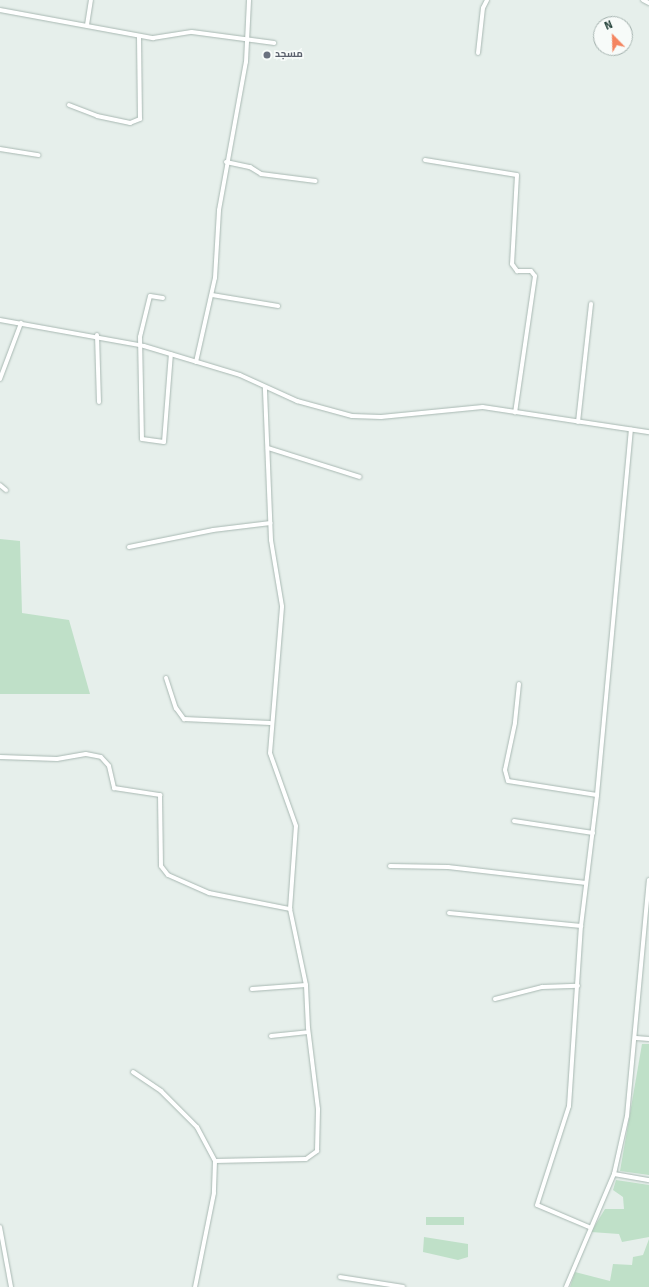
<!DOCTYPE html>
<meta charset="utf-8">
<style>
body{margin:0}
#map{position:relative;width:649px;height:1287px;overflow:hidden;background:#e6efeb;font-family:Signika,Cairo,sans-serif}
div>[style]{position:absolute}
.green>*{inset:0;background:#bfe0c8;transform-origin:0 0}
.roads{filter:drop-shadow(0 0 1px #a8b8b2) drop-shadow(0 0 1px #a8b8b2)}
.minor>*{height:4px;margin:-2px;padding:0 2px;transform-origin:2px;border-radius:2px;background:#fff}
.dots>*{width:11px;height:11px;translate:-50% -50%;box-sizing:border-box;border:2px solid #f7fbf9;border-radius:50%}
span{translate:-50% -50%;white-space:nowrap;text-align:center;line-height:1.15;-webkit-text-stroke:3.5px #f7fbf9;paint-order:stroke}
.worship-label{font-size:10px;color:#5b616d;font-weight:700}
.left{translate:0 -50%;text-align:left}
.north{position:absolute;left:593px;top:16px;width:40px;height:40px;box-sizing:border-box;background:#f7fbf9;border:1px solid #a3b1ad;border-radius:50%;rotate:337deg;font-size:11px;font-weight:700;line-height:16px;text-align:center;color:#24423a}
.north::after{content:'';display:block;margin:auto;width:14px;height:18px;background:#f4845f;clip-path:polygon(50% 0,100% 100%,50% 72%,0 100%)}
</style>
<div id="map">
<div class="green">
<div style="clip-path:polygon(0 539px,20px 541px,22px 613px,69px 620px,90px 694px,0 694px)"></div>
<div style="clip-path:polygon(642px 1044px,649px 1044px,649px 1175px,620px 1171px)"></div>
<div style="clip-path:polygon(616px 1180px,649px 1185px,649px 1237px,622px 1242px,619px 1234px,591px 1232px,605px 1209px,624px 1209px,623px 1197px,613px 1190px)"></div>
<div style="left:426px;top:1217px;width:38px;height:8px"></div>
<div style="clip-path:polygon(424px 1237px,468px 1244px,468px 1257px,458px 1260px,423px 1252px)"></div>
<div style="clip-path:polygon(649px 1239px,649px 1287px,570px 1287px,575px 1272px,610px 1281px,613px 1264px,632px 1265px,633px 1257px,643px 1255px)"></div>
</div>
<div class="roads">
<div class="minor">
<div style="left:643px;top:0;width:7px;rotate:27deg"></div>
<div style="left:0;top:10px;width:156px;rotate:10.4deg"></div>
<div style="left:153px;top:38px;width:39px;rotate:-9deg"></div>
<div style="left:192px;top:32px;width:83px;rotate:7.6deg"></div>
<div style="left:87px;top:25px;width:25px;rotate:-81deg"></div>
<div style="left:478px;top:53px;width:45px;rotate:-83.7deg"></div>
<div style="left:483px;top:8px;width:9px;rotate:-63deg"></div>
<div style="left:69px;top:105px;width:30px;rotate:21deg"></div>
<div style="left:97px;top:116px;width:34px;rotate:12deg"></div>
<div style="left:130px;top:123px;width:11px;rotate:-22deg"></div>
<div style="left:140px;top:119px;width:83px;rotate:-90.7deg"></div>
<div style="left:0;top:149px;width:39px;rotate:9deg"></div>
<div style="left:425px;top:160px;width:93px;rotate:9.3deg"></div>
<div style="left:517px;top:175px;width:89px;rotate:93.2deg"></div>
<div style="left:512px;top:264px;width:9px;rotate:54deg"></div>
<div style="left:517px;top:271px;width:14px"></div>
<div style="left:531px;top:271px;width:6px;rotate:51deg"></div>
<div style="left:535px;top:276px;width:138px;rotate:98.3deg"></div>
<div style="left:226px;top:162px;width:25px;rotate:12deg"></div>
<div style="left:250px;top:167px;width:13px;rotate:32deg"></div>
<div style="left:261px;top:174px;width:55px;rotate:7.3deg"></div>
<div style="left:212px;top:295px;width:67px;rotate:9.5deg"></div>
<div style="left:163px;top:298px;width:13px;rotate:-171deg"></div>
<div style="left:150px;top:296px;width:42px;rotate:103.7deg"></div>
<div style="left:140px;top:337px;width:102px;rotate:88.9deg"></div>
<div style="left:142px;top:439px;width:22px;rotate:8deg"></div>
<div style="left:164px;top:442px;width:88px;rotate:-85.5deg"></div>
<div style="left:0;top:320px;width:146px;rotate:10.2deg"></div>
<div style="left:144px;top:346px;width:100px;rotate:16.8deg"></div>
<div style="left:240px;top:375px;width:63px;rotate:24.5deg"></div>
<div style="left:297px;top:401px;width:57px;rotate:15.3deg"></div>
<div style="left:352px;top:416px;width:29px;rotate:2deg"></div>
<div style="left:381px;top:417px;width:102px;rotate:-5.6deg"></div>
<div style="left:483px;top:407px;width:168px;rotate:8.6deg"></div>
<div style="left:97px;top:335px;width:67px;rotate:88.3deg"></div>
<div style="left:196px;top:362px;width:86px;rotate:-77.3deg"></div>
<div style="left:215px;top:278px;width:68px;rotate:-86.6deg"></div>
<div style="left:219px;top:210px;width:150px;rotate:-79.7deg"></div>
<div style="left:246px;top:62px;width:62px;rotate:-87.2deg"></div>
<div style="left:0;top:379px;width:60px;rotate:-69.4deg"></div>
<div style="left:578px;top:422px;width:119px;rotate:-83.7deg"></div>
<div style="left:268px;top:448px;width:96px;rotate:17.5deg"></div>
<div style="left:0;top:485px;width:8px;rotate:40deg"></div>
<div style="left:129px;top:547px;width:86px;rotate:-11.4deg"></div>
<div style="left:213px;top:530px;width:58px;rotate:-6.9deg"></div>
<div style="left:166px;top:678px;width:32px;rotate:72deg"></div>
<div style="left:176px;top:708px;width:14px;rotate:54deg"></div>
<div style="left:184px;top:719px;width:86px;rotate:2.7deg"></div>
<div style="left:519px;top:684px;width:39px;rotate:96deg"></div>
<div style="left:515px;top:723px;width:48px;rotate:102deg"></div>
<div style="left:505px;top:770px;width:11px;rotate:75deg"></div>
<div style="left:508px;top:781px;width:90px;rotate:8.9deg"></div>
<div style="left:0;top:757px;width:57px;rotate:2deg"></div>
<div style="left:57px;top:759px;width:29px;rotate:-10deg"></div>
<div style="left:86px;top:754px;width:15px;rotate:11deg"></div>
<div style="left:101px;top:757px;width:12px;rotate:48deg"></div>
<div style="left:109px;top:766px;width:23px;rotate:77deg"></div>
<div style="left:114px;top:788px;width:47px;rotate:8.7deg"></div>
<div style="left:160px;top:795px;width:71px;rotate:89.2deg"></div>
<div style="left:161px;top:866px;width:11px;rotate:52deg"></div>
<div style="left:168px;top:875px;width:45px;rotate:23.7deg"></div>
<div style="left:209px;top:893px;width:83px;rotate:11.2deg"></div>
<div style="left:514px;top:821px;width:80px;rotate:8.6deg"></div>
<div style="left:390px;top:866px;width:58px;rotate:1deg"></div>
<div style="left:448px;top:867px;width:139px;rotate:6.6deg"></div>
<div style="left:449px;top:913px;width:133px;rotate:5.6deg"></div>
<div style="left:252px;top:989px;width:54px;rotate:-4.2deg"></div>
<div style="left:495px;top:999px;width:49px;rotate:-14.3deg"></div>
<div style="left:542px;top:987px;width:36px;rotate:-2deg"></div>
<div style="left:271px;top:1036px;width:37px;rotate:-6deg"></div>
<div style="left:636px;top:1038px;width:13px;rotate:4deg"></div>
<div style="left:133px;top:1072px;width:34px;rotate:34deg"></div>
<div style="left:161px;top:1091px;width:51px;rotate:45deg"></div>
<div style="left:197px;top:1127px;width:38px;rotate:62deg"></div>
<div style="left:215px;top:1161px;width:32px;rotate:92deg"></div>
<div style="left:214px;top:1193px;width:96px;rotate:101.4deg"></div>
<div style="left:215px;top:1161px;width:91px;rotate:-1.3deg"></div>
<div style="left:306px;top:1159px;width:14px;rotate:-36deg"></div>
<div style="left:317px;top:1151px;width:42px;rotate:-88.6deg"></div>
<div style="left:318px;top:1109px;width:82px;rotate:-97deg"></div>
<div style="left:308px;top:1028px;width:43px;rotate:-92.7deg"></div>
<div style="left:306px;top:985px;width:78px;rotate:-101.9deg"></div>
<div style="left:290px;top:909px;width:83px;rotate:-85.9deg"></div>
<div style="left:296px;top:826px;width:77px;rotate:-109.6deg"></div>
<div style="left:270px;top:753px;width:147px;rotate:-85.3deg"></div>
<div style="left:282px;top:606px;width:67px;rotate:-99.5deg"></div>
<div style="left:271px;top:540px;width:152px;rotate:-92.3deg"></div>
<div style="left:614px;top:1174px;width:36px;rotate:10deg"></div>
<div style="left:0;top:1227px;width:61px;rotate:79.6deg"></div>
<div style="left:589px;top:1227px;width:56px;rotate:-157.1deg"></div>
<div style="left:537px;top:1205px;width:104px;rotate:-72.1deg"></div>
<div style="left:569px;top:1106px;width:180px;rotate:-86.2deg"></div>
<div style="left:581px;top:926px;width:132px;rotate:-83deg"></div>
<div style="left:597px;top:795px;width:367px;rotate:-84.7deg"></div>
<div style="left:340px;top:1277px;width:64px;rotate:9deg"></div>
<div style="left:566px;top:1287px;width:123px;rotate:-67deg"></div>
<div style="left:614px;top:1174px;width:59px;rotate:-77.4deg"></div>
<div style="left:627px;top:1116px;width:237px;rotate:-84.7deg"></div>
</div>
</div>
<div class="dots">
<div style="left:267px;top:55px;background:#6b7280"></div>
</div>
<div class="worship-label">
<span class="left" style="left:275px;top:55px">مسجد</span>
</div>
<div class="north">N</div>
</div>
